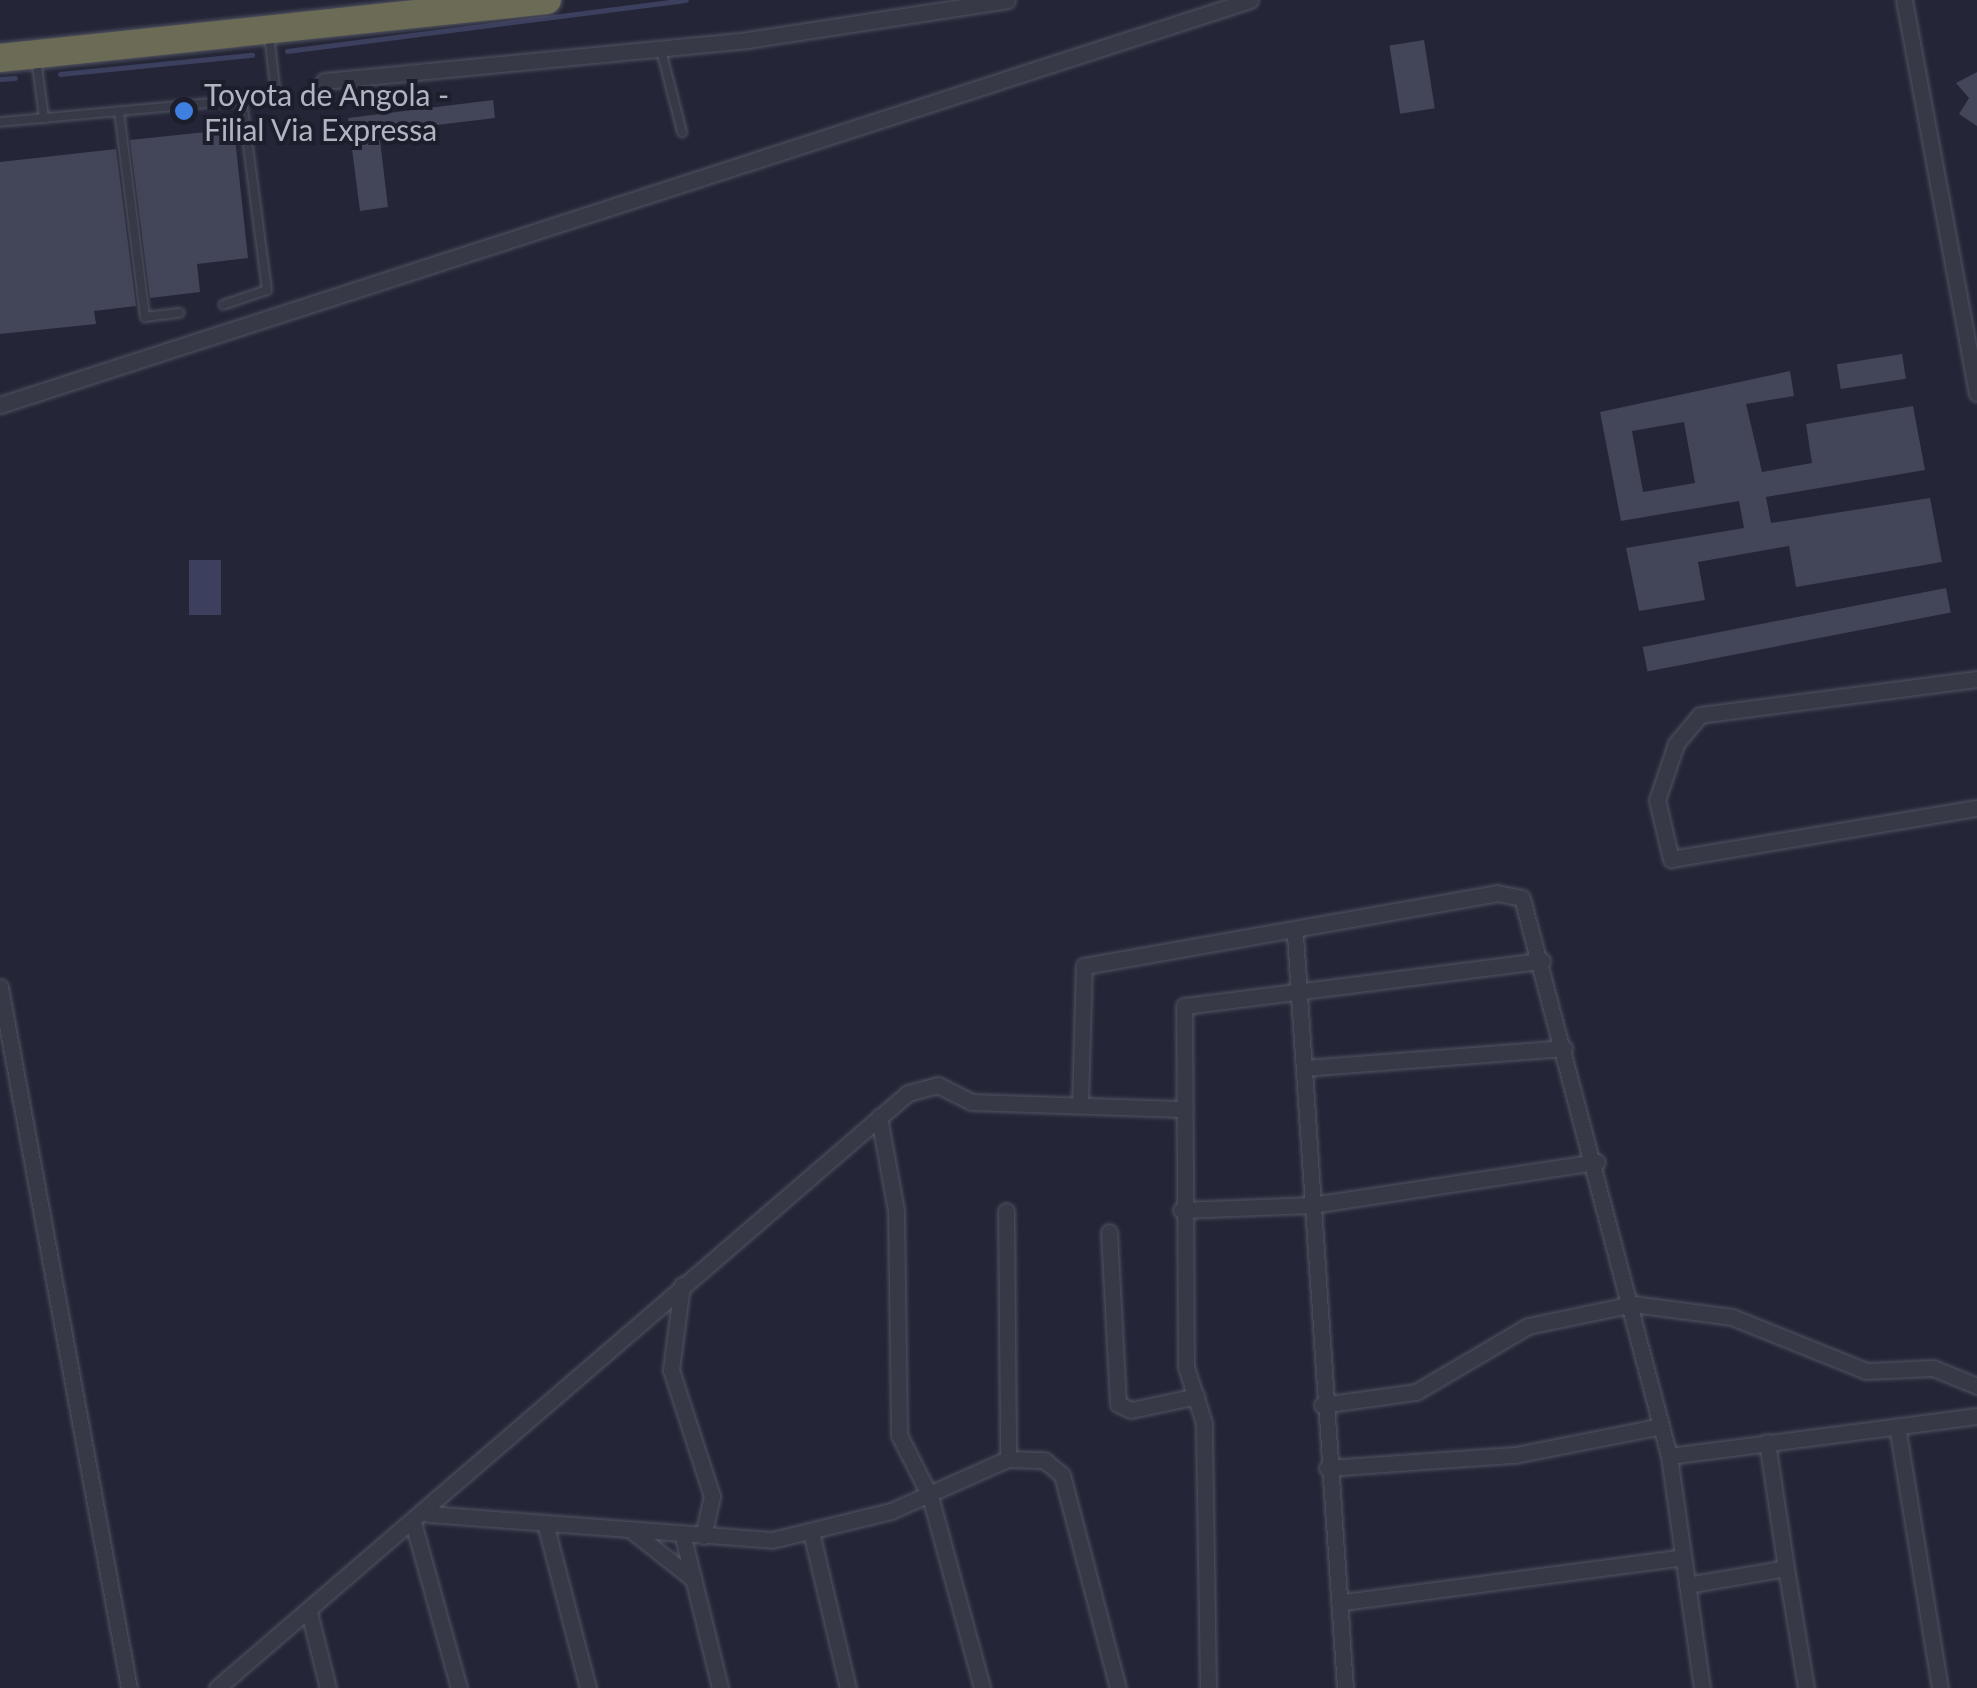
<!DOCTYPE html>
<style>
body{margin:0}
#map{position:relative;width:1977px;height:1688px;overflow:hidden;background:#242637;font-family:Lato,sans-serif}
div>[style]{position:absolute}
.water>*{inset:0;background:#3c3f5e;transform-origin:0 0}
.stream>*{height:5px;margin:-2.5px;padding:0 2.5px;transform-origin:2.5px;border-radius:2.5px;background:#3c3f5e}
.building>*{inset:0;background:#434558;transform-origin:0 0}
.roads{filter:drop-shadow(0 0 2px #525462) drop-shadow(0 0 2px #525462)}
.service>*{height:8px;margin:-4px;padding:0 4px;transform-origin:4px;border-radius:4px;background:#373947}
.minor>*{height:15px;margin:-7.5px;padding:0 7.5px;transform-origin:7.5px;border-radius:7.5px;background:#373947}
.motorway>*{height:28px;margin:-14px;padding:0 14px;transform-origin:14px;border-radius:14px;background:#6c6b56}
.dots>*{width:28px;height:28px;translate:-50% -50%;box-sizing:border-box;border:5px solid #1d1e2c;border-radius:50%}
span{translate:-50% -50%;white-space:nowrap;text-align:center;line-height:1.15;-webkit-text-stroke:8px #1d1e2c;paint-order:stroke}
.poi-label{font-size:30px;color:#b2b4c3}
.left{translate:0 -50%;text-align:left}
</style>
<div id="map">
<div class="water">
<div style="left:189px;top:560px;width:32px;height:55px"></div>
</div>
<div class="stream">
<div style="left:287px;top:51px;width:402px;rotate:-7.3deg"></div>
<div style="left:60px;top:74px;width:193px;rotate:-5.7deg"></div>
<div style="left:0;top:79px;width:15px;rotate:-4deg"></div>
</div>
<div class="building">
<div style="left:1424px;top:40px;width:69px;height:35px;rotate:81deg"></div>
<div style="clip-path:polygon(1977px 72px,1977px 126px,1959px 114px,1969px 98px,1956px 83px)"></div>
<div style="clip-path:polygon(493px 100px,495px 118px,379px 132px,388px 207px,360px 211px,348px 118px)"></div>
<div style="clip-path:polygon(234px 129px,248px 258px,197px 264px,200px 292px,150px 298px,130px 140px)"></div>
<div style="clip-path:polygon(116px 149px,136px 306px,94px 311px,96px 324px,0 334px,0 162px)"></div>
<div style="left:1902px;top:354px;width:25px;height:66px;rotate:81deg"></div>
<div style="clip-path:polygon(evenodd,1790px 371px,1794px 396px,1746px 404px,1762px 472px,1812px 463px,1806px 424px,1913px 406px,1925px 470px,1766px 497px,1771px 523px,1930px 498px,1942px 562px,1796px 587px,1789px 546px,1749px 553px,1698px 562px,1705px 600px,1639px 611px,1626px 548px,1744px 528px,1739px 501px,1621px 521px,1600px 412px,1790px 371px,1684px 422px,1695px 483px,1643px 492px,1632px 431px,1684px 422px)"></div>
<div style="left:1946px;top:588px;width:25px;height:309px;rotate:79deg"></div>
</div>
<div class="roads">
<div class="service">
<div style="left:269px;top:35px;width:60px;rotate:83.3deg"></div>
<div style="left:661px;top:50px;width:85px;rotate:75.6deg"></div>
<div style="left:36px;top:58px;width:61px;rotate:82.4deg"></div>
<div style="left:119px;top:111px;width:208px;rotate:82.8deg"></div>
<div style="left:145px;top:317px;width:35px;rotate:-7deg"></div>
<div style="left:0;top:122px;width:243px;rotate:-5.2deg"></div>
<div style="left:242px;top:100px;width:192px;rotate:82.5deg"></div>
<div style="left:267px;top:290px;width:46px;rotate:161.2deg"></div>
</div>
<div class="minor">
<div style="left:1904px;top:0;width:400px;rotate:79.5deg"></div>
<div style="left:324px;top:81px;width:425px;rotate:-5.5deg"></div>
<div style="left:747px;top:40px;width:263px;rotate:-8.7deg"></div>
<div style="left:0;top:405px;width:1314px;rotate:-17.95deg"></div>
<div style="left:1977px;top:679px;width:279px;rotate:172.6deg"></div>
<div style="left:1700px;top:715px;width:38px;rotate:130deg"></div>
<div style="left:1676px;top:744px;width:59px;rotate:108.7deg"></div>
<div style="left:1657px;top:800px;width:61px;rotate:76.7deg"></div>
<div style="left:1671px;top:859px;width:310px;rotate:-9.5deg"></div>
<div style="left:1295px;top:935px;width:755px;rotate:86.2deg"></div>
<div style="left:0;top:987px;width:713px;rotate:79.57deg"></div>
<div style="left:1305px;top:1068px;width:260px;rotate:-4.4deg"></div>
<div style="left:1080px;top:1105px;width:139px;rotate:-88.4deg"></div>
<div style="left:1084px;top:966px;width:419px;rotate:-10deg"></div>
<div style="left:1497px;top:893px;width:25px;rotate:11deg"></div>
<div style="left:1522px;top:898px;width:577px;rotate:75.24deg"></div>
<div style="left:1669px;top:1456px;width:234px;rotate:81.9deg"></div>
<div style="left:879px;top:1117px;width:96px;rotate:79.7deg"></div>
<div style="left:896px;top:1211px;width:224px;rotate:89.2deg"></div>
<div style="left:899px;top:1435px;width:68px;rotate:63.1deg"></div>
<div style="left:930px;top:1496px;width:199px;rotate:74.8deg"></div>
<div style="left:1181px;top:1210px;width:131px;rotate:-2.2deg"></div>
<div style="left:1312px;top:1205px;width:288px;rotate:-8.6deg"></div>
<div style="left:1006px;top:1211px;width:248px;rotate:89.5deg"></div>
<div style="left:1109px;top:1232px;width:172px;rotate:87deg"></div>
<div style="left:1118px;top:1404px;width:14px;rotate:25deg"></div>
<div style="left:1131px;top:1410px;width:67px;rotate:-12deg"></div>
<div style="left:682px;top:1285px;width:86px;rotate:97.4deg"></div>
<div style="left:671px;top:1370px;width:133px;rotate:72deg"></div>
<div style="left:712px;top:1496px;width:41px;rotate:102.7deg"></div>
<div style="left:1322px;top:1405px;width:95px;rotate:-7.9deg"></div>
<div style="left:1416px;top:1392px;width:130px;rotate:-30.5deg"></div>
<div style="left:1528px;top:1326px;width:107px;rotate:-11.8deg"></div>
<div style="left:1633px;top:1304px;width:100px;rotate:7.5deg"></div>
<div style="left:1732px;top:1317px;width:144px;rotate:21.9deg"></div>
<div style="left:1866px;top:1371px;width:67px;rotate:-2.6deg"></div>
<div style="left:1933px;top:1368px;width:48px;rotate:22.2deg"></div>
<div style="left:1897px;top:1426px;width:266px;rotate:80.7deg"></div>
<div style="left:1767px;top:1442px;width:127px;rotate:81.4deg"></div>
<div style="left:1669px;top:1456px;width:311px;rotate:-7.4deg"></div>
<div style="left:1327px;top:1468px;width:188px;rotate:-4deg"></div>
<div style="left:1515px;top:1455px;width:149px;rotate:-11.2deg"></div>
<div style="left:428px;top:1514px;width:345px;rotate:4.3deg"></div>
<div style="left:772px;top:1540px;width:122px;rotate:-13.7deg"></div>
<div style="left:891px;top:1511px;width:128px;rotate:-24deg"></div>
<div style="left:1008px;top:1459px;width:36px;rotate:2deg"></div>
<div style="left:1044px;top:1460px;width:23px;rotate:40deg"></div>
<div style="left:1062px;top:1475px;width:220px;rotate:75.3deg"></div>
<div style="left:545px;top:1523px;width:171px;rotate:75.4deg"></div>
<div style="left:414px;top:1526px;width:168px;rotate:74.5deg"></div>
<div style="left:631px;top:1530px;width:80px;rotate:38.4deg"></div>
<div style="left:682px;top:1533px;width:160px;rotate:76.2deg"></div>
<div style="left:812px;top:1536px;width:156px;rotate:76.7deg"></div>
<div style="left:1687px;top:1585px;width:100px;rotate:-9.7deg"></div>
<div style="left:1786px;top:1568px;width:122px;rotate:80.5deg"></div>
<div style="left:1343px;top:1602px;width:343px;rotate:-7.5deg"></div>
<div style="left:309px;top:1612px;width:78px;rotate:76deg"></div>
<div style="left:217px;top:1688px;width:912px;rotate:-40.73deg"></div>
<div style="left:908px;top:1093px;width:31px;rotate:-15deg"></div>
<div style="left:938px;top:1085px;width:37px;rotate:27deg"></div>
<div style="left:971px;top:1102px;width:209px;rotate:1.9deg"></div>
<div style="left:1208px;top:1688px;width:265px;rotate:-90.9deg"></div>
<div style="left:1204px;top:1423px;width:59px;rotate:-107.8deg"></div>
<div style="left:1186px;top:1367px;width:361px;rotate:-90.3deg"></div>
<div style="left:1184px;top:1006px;width:361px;rotate:-7.2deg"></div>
</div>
<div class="motorway">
<div style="left:0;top:58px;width:550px;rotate:-6.05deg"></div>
</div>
</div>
<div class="dots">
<div style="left:184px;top:111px;background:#3f7fe0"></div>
</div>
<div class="poi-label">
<span class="left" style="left:204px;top:111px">Toyota de Angola -<br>Filial Via Expressa</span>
</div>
</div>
